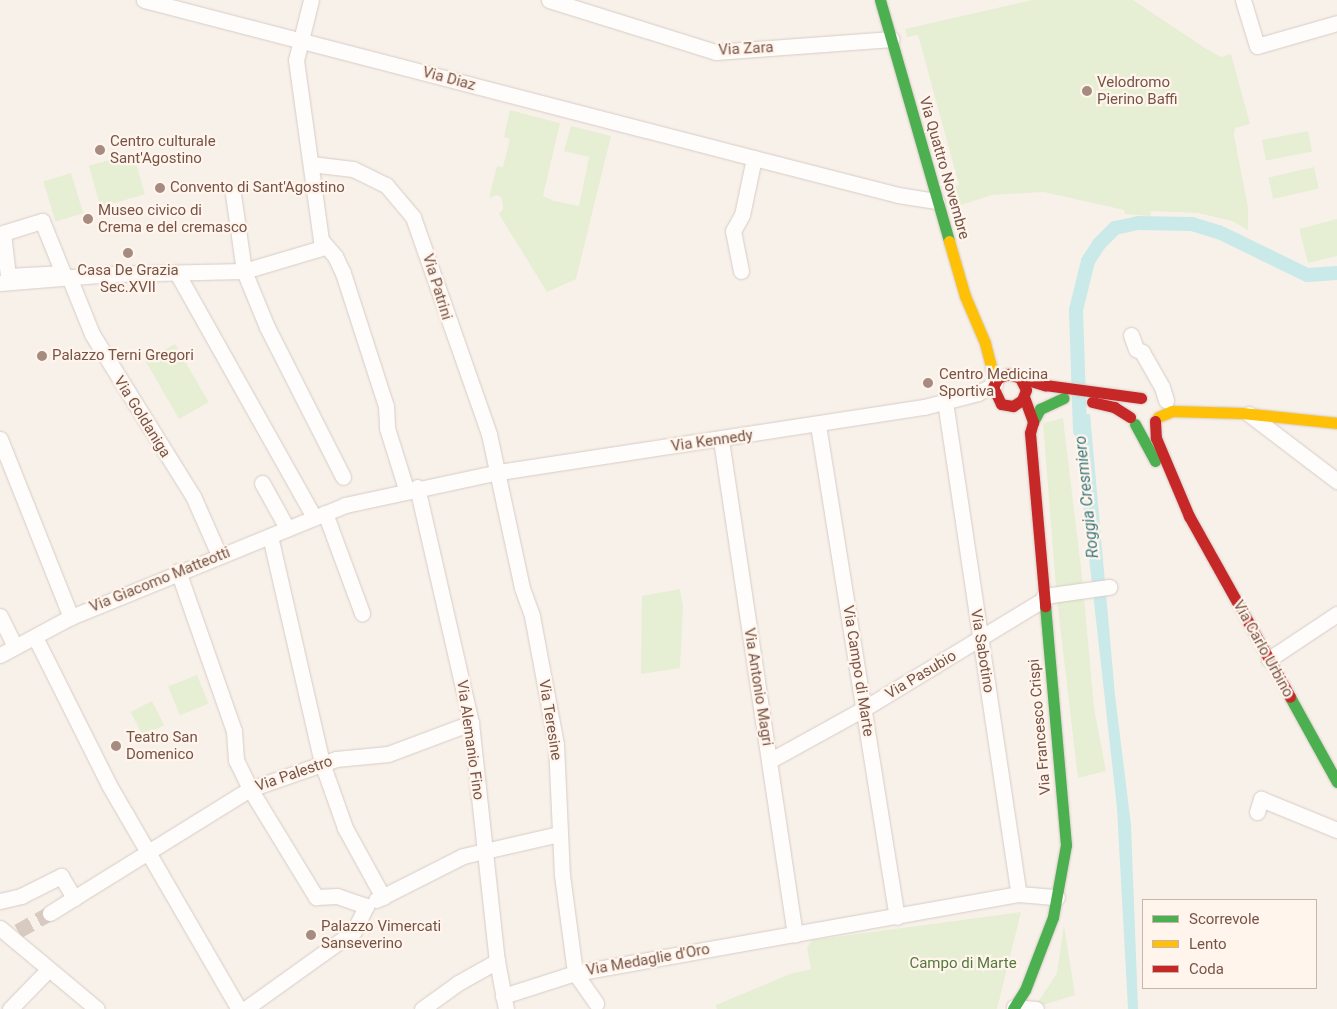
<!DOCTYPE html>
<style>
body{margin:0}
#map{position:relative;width:1337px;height:1009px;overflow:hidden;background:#f8f1ea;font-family:Roboto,sans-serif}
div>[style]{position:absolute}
.green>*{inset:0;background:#e6efd3;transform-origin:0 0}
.water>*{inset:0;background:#cae9e9}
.canal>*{height:14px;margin:-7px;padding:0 7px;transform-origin:7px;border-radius:7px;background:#cae9e9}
.street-tunnel>*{height:15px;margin-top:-7.5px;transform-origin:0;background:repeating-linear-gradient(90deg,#d8cac1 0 15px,transparent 0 23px)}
.roads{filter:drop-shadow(0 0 1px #d6ccc6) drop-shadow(0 0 1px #d6ccc6)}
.street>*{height:15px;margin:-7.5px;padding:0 7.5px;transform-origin:7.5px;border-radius:7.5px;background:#fefdfc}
.fast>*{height:11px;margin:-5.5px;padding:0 5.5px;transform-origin:5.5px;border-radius:5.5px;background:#4caf50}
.slow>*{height:11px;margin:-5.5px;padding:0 5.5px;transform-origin:5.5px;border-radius:5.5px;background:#ffc107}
.jam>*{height:11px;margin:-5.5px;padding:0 5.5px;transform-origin:5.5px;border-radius:5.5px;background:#c62828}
.dots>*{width:14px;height:14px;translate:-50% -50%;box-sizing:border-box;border:2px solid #fff5ec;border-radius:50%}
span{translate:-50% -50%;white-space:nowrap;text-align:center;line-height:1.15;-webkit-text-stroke:4.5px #fff5ec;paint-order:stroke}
.street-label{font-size:15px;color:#785447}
.poi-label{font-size:15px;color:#785447}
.left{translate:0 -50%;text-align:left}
.park-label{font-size:15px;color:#54793c}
.water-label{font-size:16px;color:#3a7a7e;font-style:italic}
.legend{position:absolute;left:1142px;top:899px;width:175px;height:90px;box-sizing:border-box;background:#fff5ec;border:1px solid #c9b5aa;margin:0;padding:6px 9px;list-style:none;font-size:15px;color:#785447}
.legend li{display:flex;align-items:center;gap:10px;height:25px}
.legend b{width:25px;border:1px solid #c9b5aa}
</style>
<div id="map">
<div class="green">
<div style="clip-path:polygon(1032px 0,1133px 0,1208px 50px,1221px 57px,1231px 54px,1250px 124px,1235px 128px,1234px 135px,1248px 208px,1248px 230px,1232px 221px,1198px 213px,1151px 211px,1150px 216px,1125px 214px,1124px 210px,1044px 192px,992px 195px,955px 207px,949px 187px,959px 185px,918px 35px,907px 37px,905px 29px)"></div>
<div style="clip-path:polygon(510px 110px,560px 123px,543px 196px,554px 201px,579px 206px,589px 157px,564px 151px,571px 126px,611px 136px,576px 279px,547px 292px,499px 214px,503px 209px,502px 198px,497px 195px,489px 198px,497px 166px,503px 167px,510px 139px,504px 137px)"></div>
<div style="left:1308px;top:131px;width:21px;height:47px;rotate:79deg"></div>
<div style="left:133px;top:153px;width:43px;height:46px;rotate:74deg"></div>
<div style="left:1314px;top:167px;width:22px;height:47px;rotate:77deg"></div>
<div style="left:71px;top:173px;width:42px;height:29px;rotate:73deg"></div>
<div style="clip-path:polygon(1337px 219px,1337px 256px,1308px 263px,1299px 229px)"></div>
<div style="left:175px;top:344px;width:67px;height:34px;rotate:60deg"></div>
<div style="clip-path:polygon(1063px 418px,1083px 585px,1056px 587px,1043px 423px)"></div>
<div style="clip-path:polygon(680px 589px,683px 607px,680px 668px,641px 674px,642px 596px)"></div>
<div style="clip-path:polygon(1084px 597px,1094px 708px,1106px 771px,1078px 778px,1057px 600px)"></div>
<div style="left:197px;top:675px;width:31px;height:31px;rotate:68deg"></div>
<div style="left:152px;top:701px;width:27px;height:24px;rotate:63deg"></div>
<div style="clip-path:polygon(1021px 912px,997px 1009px,717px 1009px,716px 1005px,790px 974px,811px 969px,807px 948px,812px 940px)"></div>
<div style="clip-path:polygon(1064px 925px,1075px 995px,1034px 1008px,1057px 973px)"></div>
</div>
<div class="water">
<div style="clip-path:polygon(1073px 414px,1090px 414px,1115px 695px,1131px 825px,1138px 1009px,1128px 1009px,1117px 808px)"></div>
</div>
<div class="canal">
<div style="left:1080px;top:431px;width:121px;rotate:-91.9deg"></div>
<div style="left:1076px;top:310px;width:50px;rotate:-76.2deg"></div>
<div style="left:1088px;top:261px;width:20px;rotate:-57deg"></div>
<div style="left:1099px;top:244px;width:23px;rotate:-45deg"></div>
<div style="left:1115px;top:228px;width:24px;rotate:-12deg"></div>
<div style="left:1138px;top:223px;width:54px;rotate:1.1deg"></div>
<div style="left:1192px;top:224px;width:28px;rotate:17deg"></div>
<div style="left:1219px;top:232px;width:98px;rotate:26deg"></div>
<div style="left:1307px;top:275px;width:30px;rotate:-4deg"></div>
</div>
<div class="street-tunnel">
<div style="left:18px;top:931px;width:37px;rotate:-29deg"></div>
</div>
<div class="roads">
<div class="street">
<div style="left:144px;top:0;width:630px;rotate:14.52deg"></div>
<div style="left:754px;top:158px;width:149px;rotate:14.4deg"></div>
<div style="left:898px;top:195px;width:39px;rotate:9deg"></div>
<div style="left:311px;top:0;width:62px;rotate:104deg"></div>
<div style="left:296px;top:60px;width:182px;rotate:82.1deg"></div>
<div style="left:321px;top:240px;width:21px;rotate:49deg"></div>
<div style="left:335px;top:256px;width:19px;rotate:65deg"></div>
<div style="left:343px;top:273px;width:140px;rotate:72.1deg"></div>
<div style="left:386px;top:406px;width:22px;rotate:87deg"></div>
<div style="left:387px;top:428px;width:64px;rotate:72.7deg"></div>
<div style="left:549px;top:0;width:175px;rotate:17.3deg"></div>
<div style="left:716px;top:52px;width:176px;rotate:-4.2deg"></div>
<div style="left:1243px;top:0;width:48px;rotate:73.1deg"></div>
<div style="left:1257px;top:46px;width:83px;rotate:-16deg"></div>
<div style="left:311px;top:164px;width:42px;rotate:6.8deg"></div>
<div style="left:353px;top:169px;width:37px;rotate:26deg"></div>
<div style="left:386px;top:185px;width:42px;rotate:49.8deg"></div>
<div style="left:413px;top:217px;width:230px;rotate:70.7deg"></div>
<div style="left:489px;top:434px;width:157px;rotate:77.9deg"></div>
<div style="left:522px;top:588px;width:30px;rotate:70deg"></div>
<div style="left:532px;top:616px;width:130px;rotate:79.4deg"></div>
<div style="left:556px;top:744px;width:131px;rotate:87.4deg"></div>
<div style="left:562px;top:875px;width:99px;rotate:82.4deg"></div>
<div style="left:575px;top:973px;width:37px;rotate:55deg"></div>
<div style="left:233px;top:194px;width:78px;rotate:81.9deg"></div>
<div style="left:244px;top:271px;width:61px;rotate:67.7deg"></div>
<div style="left:267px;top:327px;width:168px;rotate:63.1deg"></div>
<div style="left:42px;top:221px;width:56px;rotate:68deg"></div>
<div style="left:63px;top:273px;width:55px;rotate:176.9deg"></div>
<div style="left:8px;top:276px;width:43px;rotate:-96.6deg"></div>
<div style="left:3px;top:233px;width:41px;rotate:-17.1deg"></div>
<div style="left:741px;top:271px;width:41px;rotate:-101.3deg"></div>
<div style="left:733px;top:231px;width:18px;rotate:-61deg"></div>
<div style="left:742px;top:215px;width:58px;rotate:-78.1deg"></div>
<div style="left:177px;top:273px;width:280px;rotate:60.7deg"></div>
<div style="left:69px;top:277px;width:61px;rotate:68deg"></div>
<div style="left:92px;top:334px;width:191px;rotate:58.1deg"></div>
<div style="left:193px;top:496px;width:64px;rotate:66.2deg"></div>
<div style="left:0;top:283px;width:111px;rotate:-4.6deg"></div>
<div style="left:111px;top:274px;width:133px;rotate:-1.3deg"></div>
<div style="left:244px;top:271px;width:84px;rotate:-16.5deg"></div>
<div style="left:1131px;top:335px;width:15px;rotate:70deg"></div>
<div style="left:1136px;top:349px;width:7px;rotate:27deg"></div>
<div style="left:1142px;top:352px;width:40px;rotate:60.3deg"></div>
<div style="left:1162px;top:387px;width:14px;rotate:73deg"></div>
<div style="left:946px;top:408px;width:491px;rotate:81.5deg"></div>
<div style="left:1249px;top:414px;width:111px;rotate:37.3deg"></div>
<div style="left:818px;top:425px;width:498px;rotate:80.9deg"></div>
<div style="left:0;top:439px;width:192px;rotate:68.3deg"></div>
<div style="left:721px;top:440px;width:500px;rotate:81.5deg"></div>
<div style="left:262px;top:483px;width:51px;rotate:60.9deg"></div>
<div style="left:417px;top:487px;width:242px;rotate:77.1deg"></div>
<div style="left:471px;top:723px;width:239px;rotate:83.8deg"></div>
<div style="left:497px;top:961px;width:49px;rotate:79.4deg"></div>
<div style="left:325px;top:513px;width:107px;rotate:69.7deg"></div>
<div style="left:270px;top:536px;width:233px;rotate:77.1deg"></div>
<div style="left:322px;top:763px;width:69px;rotate:70.5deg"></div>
<div style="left:345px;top:828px;width:79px;rotate:61.2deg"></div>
<div style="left:178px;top:571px;width:170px;rotate:70.7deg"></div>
<div style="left:234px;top:731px;width:29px;rotate:86deg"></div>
<div style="left:236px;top:760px;width:32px;rotate:64deg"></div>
<div style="left:250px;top:789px;width:127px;rotate:58.6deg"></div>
<div style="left:316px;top:897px;width:21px;rotate:-3deg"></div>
<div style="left:337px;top:896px;width:31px;rotate:19deg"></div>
<div style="left:1044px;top:596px;width:66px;rotate:-7.9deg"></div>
<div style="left:0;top:616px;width:34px;rotate:64deg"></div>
<div style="left:35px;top:637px;width:165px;rotate:63.4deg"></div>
<div style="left:109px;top:785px;width:259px;rotate:59.9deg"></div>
<div style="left:0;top:655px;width:81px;rotate:-28.2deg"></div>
<div style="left:71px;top:617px;width:296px;rotate:-22.2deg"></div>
<div style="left:345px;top:505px;width:157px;rotate:-12.1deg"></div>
<div style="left:499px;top:472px;width:430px;rotate:-8.7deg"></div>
<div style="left:924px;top:407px;width:56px;rotate:-14.5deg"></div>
<div style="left:978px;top:393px;width:19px;rotate:-28deg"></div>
<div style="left:1269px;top:659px;width:82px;rotate:-33.5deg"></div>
<div style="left:769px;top:761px;width:110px;rotate:-28.9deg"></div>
<div style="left:865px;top:708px;width:210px;rotate:-31.3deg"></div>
<div style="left:1257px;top:812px;width:14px;rotate:-73deg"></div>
<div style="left:1261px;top:799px;width:82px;rotate:22.2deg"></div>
<div style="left:376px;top:900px;width:97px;rotate:-26.8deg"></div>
<div style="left:463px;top:856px;width:98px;rotate:-12.9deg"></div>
<div style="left:0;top:901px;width:22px;rotate:-13deg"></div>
<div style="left:21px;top:896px;width:45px;rotate:-26.6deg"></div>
<div style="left:61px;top:876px;width:26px;rotate:59deg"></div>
<div style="left:74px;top:898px;width:207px;rotate:-31.8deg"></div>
<div style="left:250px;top:789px;width:91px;rotate:-19.2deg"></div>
<div style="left:336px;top:759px;width:52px;rotate:-5.5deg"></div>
<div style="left:388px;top:754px;width:89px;rotate:-20.5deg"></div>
<div style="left:50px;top:913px;width:28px;rotate:-32deg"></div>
<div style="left:0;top:928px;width:126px;rotate:39.9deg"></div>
<div style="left:503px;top:996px;width:76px;rotate:-17.7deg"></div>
<div style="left:575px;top:973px;width:451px;rotate:-10.1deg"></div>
<div style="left:1019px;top:894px;width:38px;rotate:5deg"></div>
<div style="left:1014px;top:1007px;width:22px;rotate:5deg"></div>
<div style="left:10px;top:1009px;width:53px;rotate:-45.8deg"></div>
<div style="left:245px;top:1009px;width:134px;rotate:-35.6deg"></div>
<div style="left:354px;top:931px;width:28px;rotate:-64deg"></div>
<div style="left:422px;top:1009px;width:44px;rotate:-35.8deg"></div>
<div style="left:458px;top:983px;width:45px;rotate:-29.4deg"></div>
</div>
<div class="fast">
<div style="left:880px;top:0;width:251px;rotate:74deg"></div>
<div style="left:1033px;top:422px;width:15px;rotate:-62deg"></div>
<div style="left:1040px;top:409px;width:26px;rotate:-25deg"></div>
<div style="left:1135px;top:424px;width:42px;rotate:61.6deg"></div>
<div style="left:1290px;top:697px;width:97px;rotate:61.1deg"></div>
<div style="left:1013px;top:1009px;width:22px;rotate:-58deg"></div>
<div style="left:1025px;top:990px;width:78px;rotate:-69deg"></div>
<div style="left:1053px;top:917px;width:73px;rotate:-79.8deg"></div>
<div style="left:1066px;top:845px;width:240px;rotate:-95deg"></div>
</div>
<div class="slow">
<div style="left:949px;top:241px;width:57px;rotate:73.8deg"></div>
<div style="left:965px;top:296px;width:51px;rotate:66.9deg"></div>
<div style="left:985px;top:343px;width:40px;rotate:75.6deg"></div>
<div style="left:1158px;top:417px;width:15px;rotate:-23deg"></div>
<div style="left:1172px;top:411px;width:70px;rotate:1.6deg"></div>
<div style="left:1242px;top:413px;width:96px;rotate:6deg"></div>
</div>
<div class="jam">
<div style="left:1020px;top:378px;width:13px;rotate:63deg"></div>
<div style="left:1026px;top:390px;width:11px;rotate:112deg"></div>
<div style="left:1022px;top:400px;width:11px;rotate:146deg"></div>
<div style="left:1013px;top:406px;width:12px;rotate:-171deg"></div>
<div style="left:1001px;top:404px;width:19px;rotate:-115deg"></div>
<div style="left:993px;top:387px;width:10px;rotate:-61deg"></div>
<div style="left:998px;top:378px;width:11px;rotate:-22deg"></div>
<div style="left:1008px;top:374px;width:39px;rotate:17deg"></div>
<div style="left:1045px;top:385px;width:97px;rotate:7.7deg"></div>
<div style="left:1024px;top:397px;width:27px;rotate:70deg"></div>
<div style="left:1033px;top:422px;width:11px;rotate:105deg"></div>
<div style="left:1030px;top:433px;width:174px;rotate:85deg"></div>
<div style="left:1092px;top:402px;width:23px;rotate:13deg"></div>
<div style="left:1114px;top:407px;width:19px;rotate:32deg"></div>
<div style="left:1155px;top:421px;width:17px;rotate:87deg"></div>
<div style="left:1156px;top:438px;width:85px;rotate:67.1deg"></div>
<div style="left:1189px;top:516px;width:207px;rotate:60.8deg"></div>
</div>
</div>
<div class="dots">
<div style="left:1087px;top:91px;background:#a58b80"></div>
<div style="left:100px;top:150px;background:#a58b80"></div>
<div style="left:160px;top:188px;background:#a58b80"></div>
<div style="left:88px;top:219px;background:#a58b80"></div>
<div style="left:128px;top:253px;background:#a58b80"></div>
<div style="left:42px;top:356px;background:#a58b80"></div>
<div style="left:928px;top:383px;background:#a58b80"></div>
<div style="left:116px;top:746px;background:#a58b80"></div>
<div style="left:311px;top:935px;background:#a58b80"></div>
</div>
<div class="street-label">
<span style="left:746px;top:49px;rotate:-3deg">Via Zara</span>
<span style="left:449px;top:79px;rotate:15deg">Via Diaz</span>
<span style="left:944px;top:168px;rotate:74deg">Via Quattro Novembre</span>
<span style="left:437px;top:287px;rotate:73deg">Via Patrini</span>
<span style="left:142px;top:417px;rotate:58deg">Via Goldaniga</span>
<span style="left:712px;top:441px;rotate:-8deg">Via Kennedy</span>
<span style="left:160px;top:580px;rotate:-22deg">Via Giacomo Matteotti</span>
<span style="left:1263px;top:649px;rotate:61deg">Via Carlo Urbino</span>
<span style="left:982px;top:651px;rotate:81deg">Via Sabotino</span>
<span style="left:858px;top:671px;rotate:81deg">Via Campo di Marte</span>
<span style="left:921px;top:675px;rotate:-31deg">Via Pasubio</span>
<span style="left:758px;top:687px;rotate:81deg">Via Antonio Magri</span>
<span style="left:550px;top:720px;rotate:81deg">Via Teresine</span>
<span style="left:1040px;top:727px;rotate:-95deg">Via Francesco Crispi</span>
<span style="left:470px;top:740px;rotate:82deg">Via Alemanio Fino</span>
<span style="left:294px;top:774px;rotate:-19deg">Via Palestro</span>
<span style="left:648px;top:960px;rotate:-10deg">Via Medaglie d'Oro</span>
</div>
<div class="poi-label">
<span class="left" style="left:1097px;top:91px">Velodromo<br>Pierino Baffi</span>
<span class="left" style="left:110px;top:150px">Centro culturale<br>Sant'Agostino</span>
<span class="left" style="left:170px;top:188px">Convento di Sant'Agostino</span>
<span class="left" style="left:98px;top:219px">Museo civico di<br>Crema e del cremasco</span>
<span style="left:128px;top:279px">Casa De Grazia<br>Sec.XVII</span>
<span class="left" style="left:52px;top:356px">Palazzo Terni Gregori</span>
<span class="left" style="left:939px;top:383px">Centro Medicina<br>Sportiva</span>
<span class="left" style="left:126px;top:746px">Teatro San<br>Domenico</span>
<span class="left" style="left:321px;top:935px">Palazzo Vimercati<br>Sanseverino</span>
</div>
<div class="park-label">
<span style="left:963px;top:964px">Campo di Marte</span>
</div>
<div class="water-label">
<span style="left:1087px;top:497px;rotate:-96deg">Roggia Cresmiero</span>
</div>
<ul class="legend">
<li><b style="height:6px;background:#4caf50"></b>Scorrevole</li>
<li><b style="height:6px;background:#ffc107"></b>Lento</li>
<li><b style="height:6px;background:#c62828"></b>Coda</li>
</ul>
</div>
